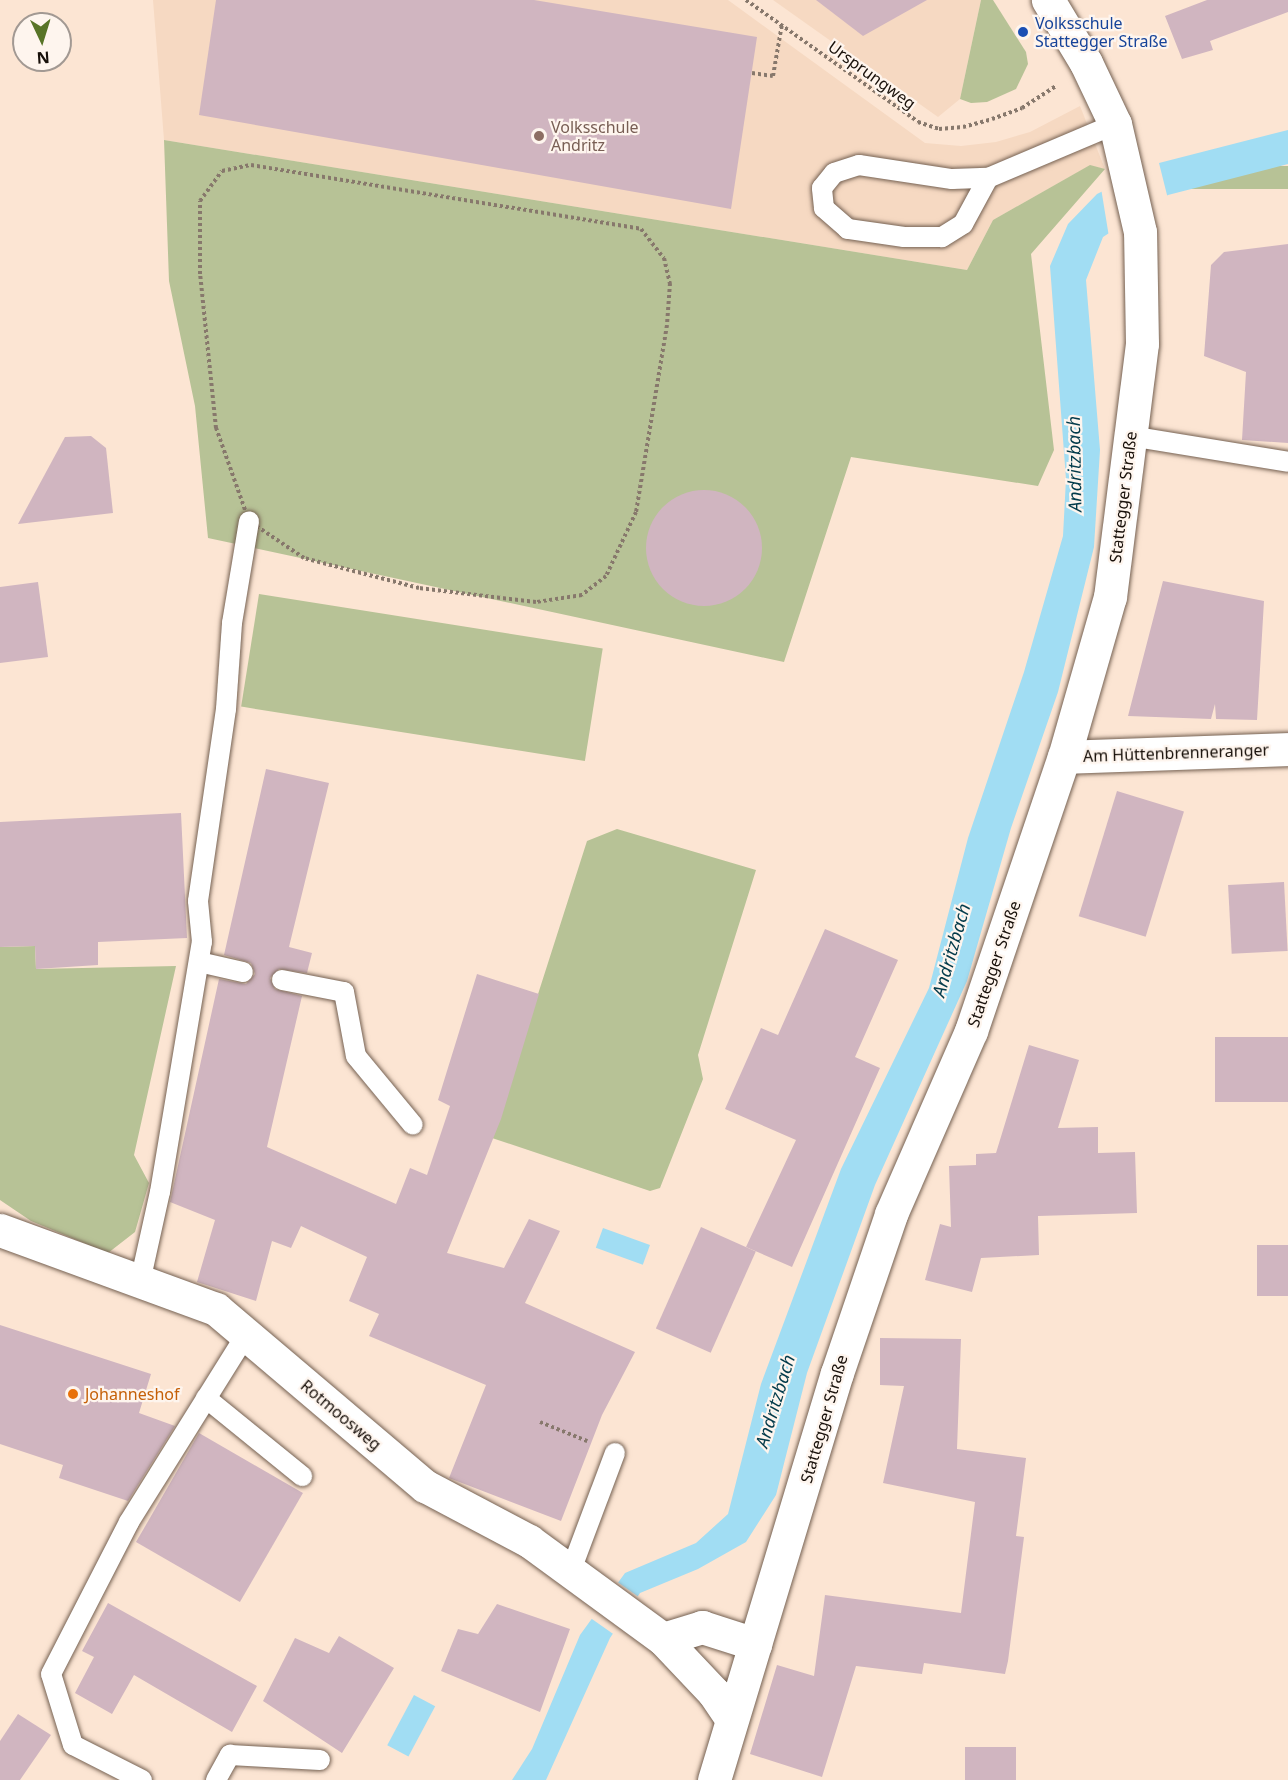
<!DOCTYPE html>
<meta charset="utf-8">
<style>
body{margin:0}
#map{position:relative;width:1288px;height:1780px;overflow:hidden;background:#fce5d3;font-family:"Noto Sans",sans-serif}
div>[style]{position:absolute}
.built>*{inset:0;background:#f6d9c2}
.green>*{inset:0;background:#b7c296;transform-origin:0 0}
.water>*{inset:0;background:#a1ddf3;transform-origin:0 0}
.pier>*{inset:0;background:#fce5d3;transform-origin:0 0}
.building>*{inset:0;background:#d0b5c0;transform-origin:0 0}
.round{border-radius:50%}
.path>*{height:4px;margin-top:-2px;transform-origin:0;background:repeating-linear-gradient(90deg,#87786c 0 3px,transparent 0 6px)}
.roads{filter:drop-shadow(0 0 2px #756152) drop-shadow(0 0 2px #756152)}
.service>*{height:20px;margin:-10px;padding:0 10px;transform-origin:10px;border-radius:10px;background:#fff}
.minor>*{height:33px;margin:-16.5px;padding:0 16.5px;transform-origin:16.5px;border-radius:16.5px;background:#fff}
.tertiary>*{height:33px;margin:-16.5px;padding:0 16.5px;transform-origin:16.5px;border-radius:16.5px;background:#fff}
.dots>*{width:16px;height:16px;translate:-50% -50%;box-sizing:border-box;border:3px solid #fef5ee;border-radius:50%}
span{translate:-50% -50%;white-space:nowrap;text-align:center;line-height:1.15;-webkit-text-stroke:4.5px #fef5ee;paint-order:stroke}
.transit-label{font-size:16px;color:#164399}
.left{translate:0 -50%;text-align:left}
.street-label{font-size:16px;color:#18100a}
.education-label{font-size:16px;color:#785e54}
.food-label{font-size:16px;color:#c56008}
.water-label{font-size:18px;color:#033b4b;font-style:italic}
.north{position:absolute;left:12px;top:12px;width:60px;height:60px;box-sizing:border-box;background:#fef5ee;border:2px solid #a29993;border-radius:50%;rotate:176deg;font-size:16px;font-weight:700;line-height:24px;text-align:center;color:#18100a}
.north::after{content:'';display:block;margin:auto;width:21px;height:27px;background:#587427;clip-path:polygon(50% 0,100% 100%,50% 72%,0 100%)}
</style>
<div id="map">
<div class="built">
<div style="clip-path:polygon(153px 0,728px 0,925px 143px,961px 146px,996px 142px,1030px 132px,1080px 106px,1105px 169px,1089px 166px,993px 220px,967px 270px,164px 140px)"></div>
<div style="clip-path:polygon(773px 0,981px 0,960px 99px,938px 117px)"></div>
</div>
<div class="green">
<div style="clip-path:polygon(981px 0,993px 0,1026px 52px,1028px 64px,1016px 89px,987px 102px,971px 103px,960px 99px)"></div>
<div style="clip-path:polygon(164px 140px,967px 270px,993px 220px,1090px 165px,1105px 169px,1031px 254px,1054px 450px,1038px 486px,851px 457px,784px 662px,208px 538px,195px 406px,169px 281px)"></div>
<div style="left:1288px;top:166px;width:23px;height:124px;rotate:90deg"></div>
<div style="left:259px;top:594px;width:348px;height:114px;rotate:9deg"></div>
<div style="clip-path:polygon(617px 829px,756px 870px,698px 1055px,703px 1079px,660px 1188px,650px 1191px,492px 1138px,587px 841px)"></div>
<div style="clip-path:polygon(35px 946px,36px 969px,176px 966px,134px 1155px,149px 1183px,135px 1232px,108px 1253px,31px 1221px,0 1200px,0 947px)"></div>
</div>
<div class="water">
<div style="clip-path:polygon(1288px 130px,1288px 164px,1168px 195px,1103px 237px,1086px 280px,1100px 450px,1094px 547px,1058px 692px,1011px 828px,967px 981px,875px 1185px,807px 1373px,776px 1495px,746px 1542px,698px 1569px,640px 1593px,610px 1638px,546px 1780px,512px 1780px,532px 1749px,580px 1635px,625px 1573px,696px 1543px,728px 1514px,761px 1384px,841px 1169px,929px 988px,968px 838px,1024px 672px,1063px 536px,1066px 479px,1050px 266px,1068px 224px,1097px 194px,1159px 163px)"></div>
<div style="left:603px;top:1228px;width:50px;height:21px;rotate:20deg"></div>
<div style="left:414px;top:1695px;width:24px;height:57px;rotate:28deg"></div>
</div>
<div class="pier">
<div style="clip-path:polygon(1154px 162px,1159px 163px,1168px 199px,1109px 237px,1101px 188px)"></div>
<div style="left:616px;top:1581px;width:29px;height:45px;rotate:35deg"></div>
</div>
<div class="building">
<div style="clip-path:polygon(216px 0,534px 0,757px 37px,731px 209px,199px 115px)"></div>
<div style="clip-path:polygon(816px 0,927px 0,863px 36px)"></div>
<div style="clip-path:polygon(1207px 0,1288px 0,1288px 12px,1210px 41px,1213px 50px,1182px 59px,1165px 16px)"></div>
<div style="clip-path:polygon(1288px 244px,1288px 443px,1242px 440px,1246px 372px,1204px 356px,1211px 265px,1224px 252px)"></div>
<div style="clip-path:polygon(91px 436px,106px 448px,113px 513px,18px 524px,65px 437px)"></div>
<div class="round" style="left:646px;top:490px;width:116px;height:116px"></div>
<div style="clip-path:polygon(1163px 581px,1264px 601px,1257px 720px,1216px 719px,1215px 704px,1211px 719px,1128px 716px)"></div>
<div style="clip-path:polygon(38px 582px,48px 657px,0 663px,0 587px)"></div>
<div style="clip-path:polygon(266px 769px,329px 783px,289px 947px,312px 953px,307px 973px,279px 969px,270px 978px,275px 989px,302px 996px,267px 1147px,396px 1204px,410px 1168px,427px 1175px,450px 1106px,438px 1100px,477px 974px,539px 994px,501px 1119px,447px 1253px,504px 1268px,529px 1219px,560px 1231px,525px 1303px,635px 1352px,602px 1415px,561px 1521px,449px 1478px,486px 1385px,369px 1336px,379px 1314px,349px 1301px,367px 1257px,301px 1226px,291px 1248px,272px 1241px,256px 1301px,197px 1282px,215px 1220px,170px 1202px,219px 979px,246px 984px,255px 974px,251px 963px,224px 955px)"></div>
<div style="left:1117px;top:791px;width:70px;height:131px;rotate:17deg"></div>
<div style="clip-path:polygon(181px 813px,187px 938px,98px 942px,98px 965px,36px 969px,35px 946px,0 947px,0 822px)"></div>
<div style="left:1284px;top:882px;width:69px;height:56px;rotate:87deg"></div>
<div style="clip-path:polygon(825px 929px,898px 960px,855px 1057px,880px 1068px,792px 1267px,746px 1247px,796px 1140px,725px 1109px,761px 1028px,778px 1035px)"></div>
<div style="left:1288px;top:1037px;width:65px;height:73px;rotate:90deg"></div>
<div style="clip-path:polygon(1029px 1045px,1079px 1060px,1058px 1128px,1098px 1127px,1098px 1153px,1135px 1152px,1137px 1213px,1038px 1216px,1039px 1255px,981px 1258px,972px 1292px,925px 1280px,940px 1224px,951px 1227px,949px 1166px,976px 1165px,976px 1154px,996px 1153px)"></div>
<div style="left:701px;top:1227px;width:60px;height:111px;rotate:24deg"></div>
<div style="left:1288px;top:1245px;width:51px;height:31px;rotate:90deg"></div>
<div style="clip-path:polygon(0 1325px,151px 1374px,139px 1413px,175px 1426px,128px 1501px,59px 1478px,63px 1465px,0 1444px)"></div>
<div style="clip-path:polygon(880px 1338px,961px 1339px,957px 1449px,1026px 1458px,1016px 1536px,1024px 1537px,1008px 1661px,1005px 1674px,924px 1663px,922px 1674px,856px 1666px,822px 1777px,750px 1754px,777px 1665px,814px 1676px,825px 1595px,961px 1613px,975px 1502px,883px 1483px,904px 1386px,880px 1385px)"></div>
<div style="left:199px;top:1433px;width:120px;height:126px;rotate:30deg"></div>
<div style="clip-path:polygon(108px 1603px,257px 1686px,232px 1732px,134px 1675px,112px 1714px,75px 1693px,94px 1657px,82px 1651px)"></div>
<div style="clip-path:polygon(497px 1604px,570px 1629px,540px 1712px,441px 1671px,458px 1629px,478px 1634px)"></div>
<div style="clip-path:polygon(339px 1636px,394px 1668px,342px 1753px,263px 1701px,295px 1638px,329px 1653px)"></div>
<div style="clip-path:polygon(18px 1714px,51px 1735px,20px 1780px,0 1780px,0 1741px)"></div>
<div style="left:965px;top:1747px;width:51px;height:33px"></div>
</div>
<div class="path">
<div style="left:746px;top:0;width:211px;rotate:35.3deg"></div>
<div style="left:918px;top:122px;width:22px;rotate:18deg"></div>
<div style="left:939px;top:129px;width:24px;rotate:-5deg"></div>
<div style="left:963px;top:127px;width:30px;rotate:-15deg"></div>
<div style="left:992px;top:119px;width:32px;rotate:-20deg"></div>
<div style="left:1022px;top:108px;width:40px;rotate:-32.9deg"></div>
<div style="left:752px;top:73px;width:21px;rotate:8deg"></div>
<div style="left:773px;top:76px;width:53px;rotate:-80.2deg"></div>
<div style="left:251px;top:165px;width:395px;rotate:9.3deg"></div>
<div style="left:641px;top:229px;width:37px;rotate:52deg"></div>
<div style="left:664px;top:258px;width:26px;rotate:77deg"></div>
<div style="left:670px;top:283px;width:42px;rotate:94.1deg"></div>
<div style="left:667px;top:325px;width:190px;rotate:99.4deg"></div>
<div style="left:636px;top:512px;width:71px;rotate:115.1deg"></div>
<div style="left:606px;top:576px;width:31px;rotate:142deg"></div>
<div style="left:582px;top:595px;width:47px;rotate:171.3deg"></div>
<div style="left:536px;top:602px;width:118px;rotate:-173.2deg"></div>
<div style="left:419px;top:588px;width:119px;rotate:-165.4deg"></div>
<div style="left:304px;top:558px;width:66px;rotate:-146.1deg"></div>
<div style="left:249px;top:521px;width:99px;rotate:-109.5deg"></div>
<div style="left:216px;top:428px;width:155px;rotate:-95.9deg"></div>
<div style="left:200px;top:274px;width:73px;rotate:-90deg"></div>
<div style="left:200px;top:201px;width:37px;rotate:-54deg"></div>
<div style="left:222px;top:171px;width:30px;rotate:-12deg"></div>
<div style="left:540px;top:1422px;width:51px;rotate:22deg"></div>
</div>
<div class="roads">
<div class="service">
<div style="left:859px;top:165px;width:94px;rotate:8.6deg"></div>
<div style="left:952px;top:179px;width:36px;rotate:-2deg"></div>
<div style="left:988px;top:178px;width:52px;rotate:118.5deg"></div>
<div style="left:963px;top:224px;width:25px;rotate:148deg"></div>
<div style="left:942px;top:237px;width:38px;rotate:180deg"></div>
<div style="left:904px;top:237px;width:57px;rotate:-171.9deg"></div>
<div style="left:848px;top:229px;width:32px;rotate:-139deg"></div>
<div style="left:824px;top:208px;width:20px;rotate:-96deg"></div>
<div style="left:822px;top:188px;width:19px;rotate:-51deg"></div>
<div style="left:834px;top:173px;width:26px;rotate:-18deg"></div>
<div style="left:988px;top:178px;width:138px;rotate:-23deg"></div>
<div style="left:1130px;top:436px;width:160px;rotate:9.3deg"></div>
<div style="left:199px;top:962px;width:45px;rotate:12.8deg"></div>
<div style="left:282px;top:980px;width:63px;rotate:11deg"></div>
<div style="left:344px;top:992px;width:65px;rotate:79.4deg"></div>
<div style="left:356px;top:1056px;width:89px;rotate:50.4deg"></div>
<div style="left:140px;top:1282px;width:92px;rotate:-77.5deg"></div>
<div style="left:160px;top:1192px;width:254px;rotate:-80.5deg"></div>
<div style="left:202px;top:942px;width:41px;rotate:-95.6deg"></div>
<div style="left:198px;top:901px;width:194px;rotate:-81.7deg"></div>
<div style="left:226px;top:709px;width:86px;rotate:-86deg"></div>
<div style="left:232px;top:623px;width:103px;rotate:-80.5deg"></div>
<div style="left:206px;top:1398px;width:124px;rotate:39.1deg"></div>
<div style="left:571px;top:1570px;width:125px;rotate:-69.4deg"></div>
<div style="left:142px;top:1780px;width:77px;rotate:-153.1deg"></div>
<div style="left:73px;top:1745px;width:74px;rotate:-107.2deg"></div>
<div style="left:51px;top:1674px;width:171px;rotate:-62.8deg"></div>
<div style="left:129px;top:1522px;width:221px;rotate:-58deg"></div>
<div style="left:216px;top:1780px;width:29px;rotate:-61deg"></div>
<div style="left:230px;top:1755px;width:90px;rotate:3.2deg"></div>
</div>
<div class="minor">
<div style="left:1064px;top:757px;width:224px;rotate:-2deg"></div>
<div style="left:0;top:1230px;width:230px;rotate:20.1deg"></div>
<div style="left:216px;top:1309px;width:274px;rotate:40.3deg"></div>
<div style="left:425px;top:1486px;width:118px;rotate:27.9deg"></div>
<div style="left:529px;top:1541px;width:166px;rotate:36.2deg"></div>
<div style="left:663px;top:1639px;width:74px;rotate:46.6deg"></div>
<div style="left:714px;top:1693px;width:30px;rotate:56deg"></div>
<div style="left:663px;top:1639px;width:41px;rotate:-17.1deg"></div>
<div style="left:702px;top:1627px;width:56px;rotate:17.8deg"></div>
</div>
<div class="tertiary">
<div style="left:714px;top:1780px;width:425px;rotate:-73.2deg"></div>
<div style="left:837px;top:1373px;width:168px;rotate:-71.2deg"></div>
<div style="left:891px;top:1214px;width:200px;rotate:-66.4deg"></div>
<div style="left:971px;top:1031px;width:289px;rotate:-71.3deg"></div>
<div style="left:1064px;top:757px;width:166px;rotate:-74deg"></div>
<div style="left:1110px;top:597px;width:255px;rotate:-82.8deg"></div>
<div style="left:1142px;top:344px;width:112px;rotate:-91deg"></div>
<div style="left:1140px;top:232px;width:111px;rotate:-103deg"></div>
<div style="left:1115px;top:124px;width:68px;rotate:-115.4deg"></div>
<div style="left:1086px;top:63px;width:74px;rotate:-121.1deg"></div>
</div>
</div>
<div class="dots">
<div style="left:1023px;top:32px;background:#1a4fb4"></div>
<div style="left:539px;top:136px;background:#8d6e63"></div>
<div style="left:73px;top:1394px;background:#e8710a"></div>
</div>
<div class="transit-label">
<span class="left" style="left:1035px;top:32px">Volksschule<br>Stattegger Straße</span>
</div>
<div class="street-label">
<span style="left:872px;top:75px;rotate:36deg">Ursprungweg</span>
<span style="left:1123px;top:497px;rotate:-83deg">Stattegger Straße</span>
<span style="left:1176px;top:753px;rotate:-2deg">Am Hüttenbrenneranger</span>
<span style="left:994px;top:964px;rotate:-71deg">Stattegger Straße</span>
<span style="left:341px;top:1415px;rotate:40deg">Rotmoosweg</span>
<span style="left:824px;top:1419px;rotate:-74deg">Stattegger Straße</span>
</div>
<div class="education-label">
<span class="left" style="left:551px;top:136px">Volksschule<br>Andritz</span>
</div>
<div class="food-label">
<span class="left" style="left:85px;top:1394px">Johanneshof</span>
</div>
<div class="water-label">
<span style="left:1074px;top:464px;rotate:-91deg">Andritzbach</span>
<span style="left:951px;top:950px;rotate:-74deg">Andritzbach</span>
<span style="left:775px;top:1401px;rotate:-73deg">Andritzbach</span>
</div>
<div class="north">N</div>
</div>
